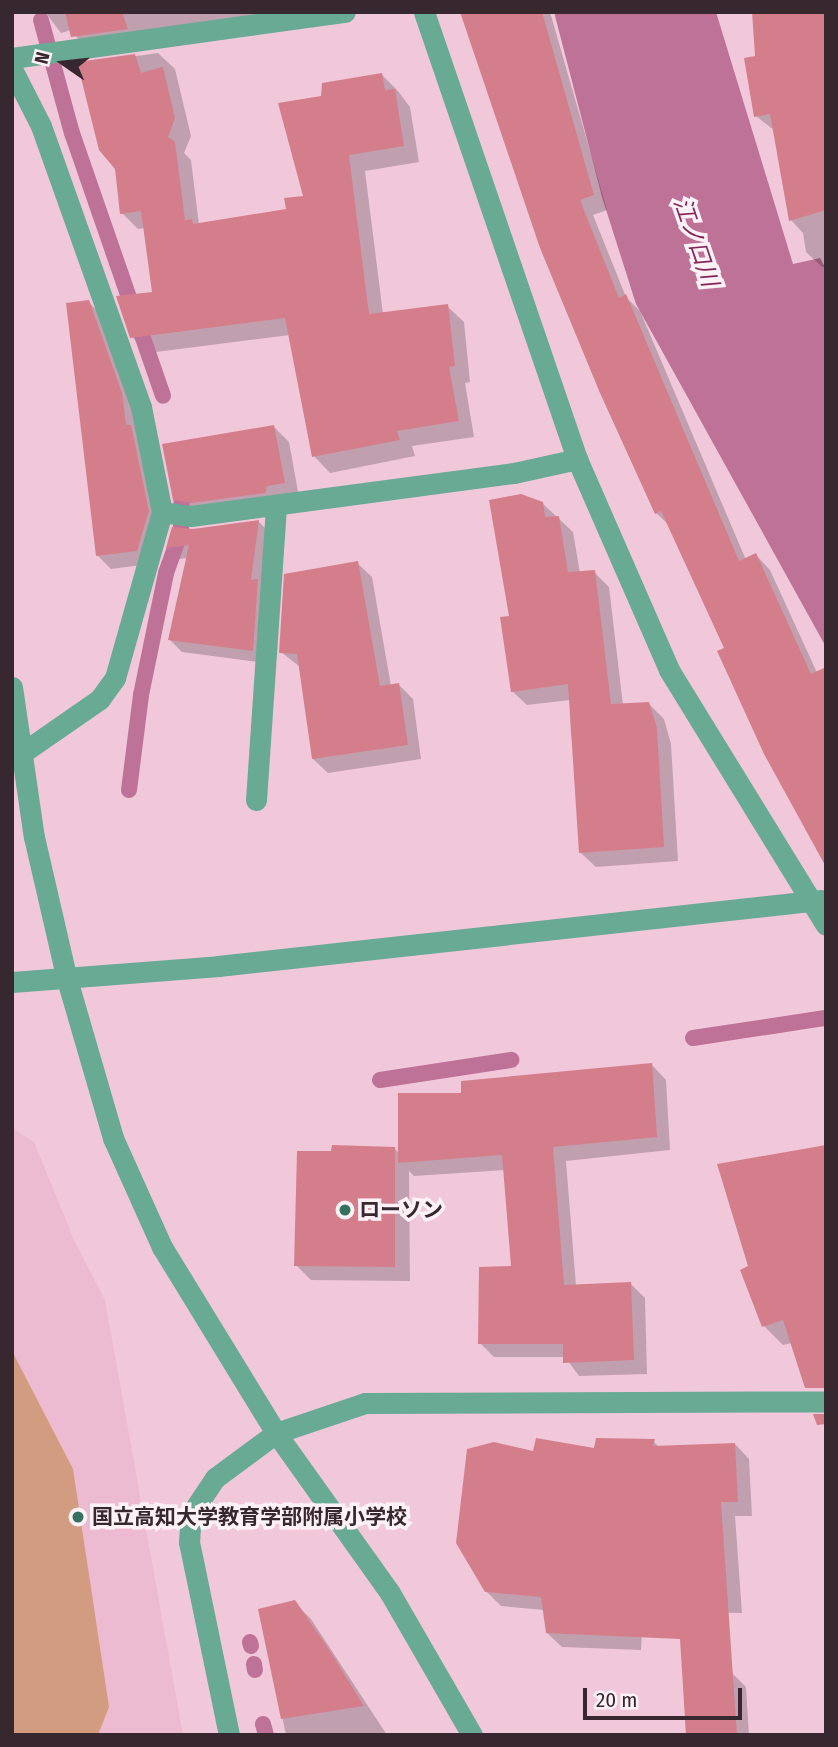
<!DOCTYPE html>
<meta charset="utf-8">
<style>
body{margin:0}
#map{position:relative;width:838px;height:1747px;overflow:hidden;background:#f1c8da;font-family:"Fira Sans Condensed","Noto Sans JP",sans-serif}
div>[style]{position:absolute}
.built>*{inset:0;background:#ecbbd1}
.green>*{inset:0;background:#d19c7f}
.water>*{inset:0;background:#bf7298}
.shadow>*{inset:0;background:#0003}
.stream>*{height:16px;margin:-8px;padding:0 8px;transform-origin:8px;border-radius:8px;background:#bf7298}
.building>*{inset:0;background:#d47e8c}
.minor>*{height:21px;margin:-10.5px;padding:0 10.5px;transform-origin:10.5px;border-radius:10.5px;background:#68aa93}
.dots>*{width:19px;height:19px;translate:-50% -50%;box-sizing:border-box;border:4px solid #fff2f7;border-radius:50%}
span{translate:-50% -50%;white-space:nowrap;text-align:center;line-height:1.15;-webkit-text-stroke:7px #fff2f7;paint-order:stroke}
.poi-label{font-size:21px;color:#37282f;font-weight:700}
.left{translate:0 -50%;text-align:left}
.water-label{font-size:23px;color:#83265a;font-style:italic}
.frame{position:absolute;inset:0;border:14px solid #37282f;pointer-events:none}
.north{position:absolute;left:28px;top:28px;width:70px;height:70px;-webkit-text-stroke:5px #fff2f7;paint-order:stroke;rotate:284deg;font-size:19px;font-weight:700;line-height:28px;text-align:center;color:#37282f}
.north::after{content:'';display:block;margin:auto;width:24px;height:32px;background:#37282f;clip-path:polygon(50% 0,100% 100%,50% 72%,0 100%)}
.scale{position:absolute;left:583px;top:1688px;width:159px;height:32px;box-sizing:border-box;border:4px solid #37282f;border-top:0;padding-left:9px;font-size:21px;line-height:24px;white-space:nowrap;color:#37282f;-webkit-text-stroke:5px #fff2f7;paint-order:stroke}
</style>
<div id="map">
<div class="built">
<div style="clip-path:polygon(12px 1128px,34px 1142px,74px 1240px,105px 1300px,183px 1735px,12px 1735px)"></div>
</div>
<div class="green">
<div style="clip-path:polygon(12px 1351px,73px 1469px,109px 1707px,98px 1735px,12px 1735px)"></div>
</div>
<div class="water">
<div style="clip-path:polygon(554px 12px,716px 12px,793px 264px,820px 258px,826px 269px,826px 647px,636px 304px,602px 197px)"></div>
</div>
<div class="shadow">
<div style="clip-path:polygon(45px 12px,278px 12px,89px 52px,71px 30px,61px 33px)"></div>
<div style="clip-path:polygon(462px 12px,550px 12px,607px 210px,593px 215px,626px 297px,640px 311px,746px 560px,756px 555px,770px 570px,819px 677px,726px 649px,671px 527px,656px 513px)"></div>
<div style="clip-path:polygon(826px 12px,826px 267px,822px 267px,806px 252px,803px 233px,791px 220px,775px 131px,756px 116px,758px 57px)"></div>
<div style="clip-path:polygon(158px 53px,175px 69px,191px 136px,184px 153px,191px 160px,199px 225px,287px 211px,305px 198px,323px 98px,382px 75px,398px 91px,410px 107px,419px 162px,365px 171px,383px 314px,447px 306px,464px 322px,470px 382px,465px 383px,474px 437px,412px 446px,415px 456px,330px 473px,314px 456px,290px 335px,148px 353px,132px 337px,154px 293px,145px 228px,138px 229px,122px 213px,117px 169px,79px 64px)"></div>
<div style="clip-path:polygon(88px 301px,101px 315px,134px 407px,161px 525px,150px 564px,111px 569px,98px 556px)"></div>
<div style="clip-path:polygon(274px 427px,289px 442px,299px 497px,190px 515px,175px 499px)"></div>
<div style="clip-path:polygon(542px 503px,573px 532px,580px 573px,594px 572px,609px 587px,623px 705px,649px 704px,664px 719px,671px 744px,678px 861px,596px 867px,581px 853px,576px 741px,571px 736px,570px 700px,527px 705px,512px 691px,511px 618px)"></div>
<div style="clip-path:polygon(259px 522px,271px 534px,265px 663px,182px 652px,170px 640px,188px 558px,179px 559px,167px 547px,193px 531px)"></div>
<div style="clip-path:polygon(357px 563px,372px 577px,391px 686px,398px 684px,413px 699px,421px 759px,328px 773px,313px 759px,300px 667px,281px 652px)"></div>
<div style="clip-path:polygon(652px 1065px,666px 1080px,670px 1150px,566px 1161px,576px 1286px,631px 1284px,645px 1298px,647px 1374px,579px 1376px,565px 1357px,494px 1357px,480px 1343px,513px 1268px,505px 1170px,414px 1176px,409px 1171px,410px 1281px,311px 1280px,296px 1265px,394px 1148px,400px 1154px,463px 1094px)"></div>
<div style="clip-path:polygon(826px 1147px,792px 1343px,783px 1345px,764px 1326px,750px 1267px)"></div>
<div style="clip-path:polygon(654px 1442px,659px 1447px,735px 1444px,749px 1459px,752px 1516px,735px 1516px,742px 1613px,643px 1611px,641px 1650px,562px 1647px,547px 1633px,544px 1610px,501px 1606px,486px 1591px,534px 1454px)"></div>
<div style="clip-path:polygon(294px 1602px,311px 1619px,387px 1735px,286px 1735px,260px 1610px)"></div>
<div style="clip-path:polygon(683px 1670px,732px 1673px,746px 1687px,749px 1735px,686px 1735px)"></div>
</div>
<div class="stream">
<div style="left:41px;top:20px;width:117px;rotate:74.7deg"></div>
<div style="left:72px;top:133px;width:278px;rotate:70.9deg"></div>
<div style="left:129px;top:790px;width:96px;rotate:-82.8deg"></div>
<div style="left:141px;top:695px;width:125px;rotate:-78.4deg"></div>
<div style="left:166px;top:573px;width:45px;rotate:-70.3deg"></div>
<div style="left:181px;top:531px;width:51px;rotate:-88.9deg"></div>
<div style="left:693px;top:1038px;width:134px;rotate:-8.6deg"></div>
<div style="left:380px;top:1080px;width:133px;rotate:-8.7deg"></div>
<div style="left:250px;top:1642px;width:4px;rotate:76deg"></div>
<div style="left:254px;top:1664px;width:6px;rotate:81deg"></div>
<div style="left:263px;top:1724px;width:11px;rotate:75deg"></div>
</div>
<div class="building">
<div style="clip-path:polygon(65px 12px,122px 12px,128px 29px,71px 37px)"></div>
<div style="clip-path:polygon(460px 12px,542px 12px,594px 195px,580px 200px,619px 298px,626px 294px,739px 561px,756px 553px,811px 674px,826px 667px,826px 867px,764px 754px,717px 651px,724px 648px,661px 511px,655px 514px,600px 393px,540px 248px)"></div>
<div style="clip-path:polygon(752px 12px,826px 12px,826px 210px,789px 221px,770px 114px,754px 117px,744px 58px,755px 56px)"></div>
<div style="clip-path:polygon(135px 54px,141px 73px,163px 67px,175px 118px,168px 137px,175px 142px,185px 220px,192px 219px,193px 224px,286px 209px,284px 198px,303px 196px,278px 103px,321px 96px,322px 83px,382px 73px,385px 90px,395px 89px,404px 146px,349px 155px,369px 314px,448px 304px,455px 366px,449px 367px,459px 421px,397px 431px,400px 440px,312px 457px,285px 318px,130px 338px,116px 296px,152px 292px,141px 211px,120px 214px,115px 169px,99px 150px,77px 62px)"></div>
<div style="clip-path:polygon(89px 300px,122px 393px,126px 425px,131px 425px,149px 511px,137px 551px,96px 556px,66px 303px)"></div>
<div style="clip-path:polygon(274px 425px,285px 483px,267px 486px,265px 493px,191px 503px,173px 500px,162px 444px)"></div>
<div style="clip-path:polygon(521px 494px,543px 502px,545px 517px,559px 516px,568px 572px,595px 570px,611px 704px,649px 702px,657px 728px,664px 847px,579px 853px,568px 684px,511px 692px,500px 617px,509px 616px,489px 500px)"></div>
<div style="clip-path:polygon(259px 520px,251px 580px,258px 579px,253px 651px,168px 640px,189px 545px,166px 548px,172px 527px,193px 529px)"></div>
<div style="clip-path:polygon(358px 561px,380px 686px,399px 683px,408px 745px,312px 759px,297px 654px,279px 653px,284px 574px)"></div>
<div style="clip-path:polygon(652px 1063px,657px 1137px,553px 1147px,564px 1285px,631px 1282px,634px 1360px,563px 1363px,563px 1344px,478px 1344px,479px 1267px,511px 1266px,502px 1155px,398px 1163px,398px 1093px,461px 1093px,461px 1081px)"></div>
<div style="clip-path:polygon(332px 1145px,395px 1147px,395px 1267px,294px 1266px,297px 1151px,331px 1151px)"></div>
<div style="clip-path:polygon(826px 1145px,826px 1388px,805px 1388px,783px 1320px,762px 1327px,740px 1270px,748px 1266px,717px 1164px)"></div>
<div style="clip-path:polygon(813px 1414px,826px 1414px,826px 1424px,817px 1425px)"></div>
<div style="clip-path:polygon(536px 1438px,594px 1448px,596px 1438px,655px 1439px,653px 1446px,735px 1443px,738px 1502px,721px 1502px,737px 1735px,686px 1735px,680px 1639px,546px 1633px,541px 1597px,485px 1592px,456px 1543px,467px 1449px,494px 1442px,533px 1451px)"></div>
<div style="clip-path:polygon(295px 1600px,330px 1651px,364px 1706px,281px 1719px,258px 1609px)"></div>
</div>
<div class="minor">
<div style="left:424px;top:12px;width:472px;rotate:71.1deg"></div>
<div style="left:577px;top:459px;width:230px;rotate:66.4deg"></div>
<div style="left:669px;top:670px;width:299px;rotate:58.4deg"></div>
<div style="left:12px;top:58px;width:336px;rotate:-7.9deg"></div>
<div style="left:12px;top:69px;width:64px;rotate:63deg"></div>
<div style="left:41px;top:126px;width:298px;rotate:70.4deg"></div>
<div style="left:141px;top:407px;width:107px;rotate:78.7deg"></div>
<div style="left:162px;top:512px;width:173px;rotate:105.8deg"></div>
<div style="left:115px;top:678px;width:26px;rotate:126deg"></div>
<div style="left:100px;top:699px;width:95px;rotate:145.3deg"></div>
<div style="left:162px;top:512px;width:29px;rotate:8deg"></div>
<div style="left:191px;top:516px;width:326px;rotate:-7.6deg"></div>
<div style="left:514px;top:473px;width:65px;rotate:-12.5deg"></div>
<div style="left:12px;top:687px;width:152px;rotate:81.7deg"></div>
<div style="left:34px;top:837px;width:143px;rotate:77deg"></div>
<div style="left:66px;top:976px;width:169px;rotate:73.8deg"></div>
<div style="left:113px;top:1138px;width:120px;rotate:65.8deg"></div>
<div style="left:162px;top:1247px;width:218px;rotate:58.5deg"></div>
<div style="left:276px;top:1433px;width:196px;rotate:54.5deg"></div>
<div style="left:390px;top:1593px;width:164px;rotate:60deg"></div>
<div style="left:256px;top:800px;width:296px;rotate:-86.1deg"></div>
<div style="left:12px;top:982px;width:207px;rotate:-4.4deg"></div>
<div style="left:218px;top:966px;width:607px;rotate:-6.25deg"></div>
<div style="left:229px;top:1735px;width:197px;rotate:-101.7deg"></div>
<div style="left:189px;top:1542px;width:28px;rotate:-86deg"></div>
<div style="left:191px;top:1514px;width:43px;rotate:-56.3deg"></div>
<div style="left:215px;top:1478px;width:76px;rotate:-36.4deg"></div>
<div style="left:276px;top:1433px;width:94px;rotate:-18.6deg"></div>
<div style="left:365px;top:1403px;width:461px;rotate:-0.2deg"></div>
</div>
<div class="dots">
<div style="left:345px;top:1210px;background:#34725f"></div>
<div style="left:78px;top:1517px;background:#34725f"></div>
</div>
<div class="poi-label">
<span class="left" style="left:359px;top:1210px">ローソン</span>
<span class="left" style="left:92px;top:1517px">国立高知大学教育学部附属小学校</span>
</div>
<div class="water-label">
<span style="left:696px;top:242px;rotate:71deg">江ノ口川</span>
</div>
<div class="frame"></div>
<div class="north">N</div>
<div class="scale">20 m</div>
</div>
